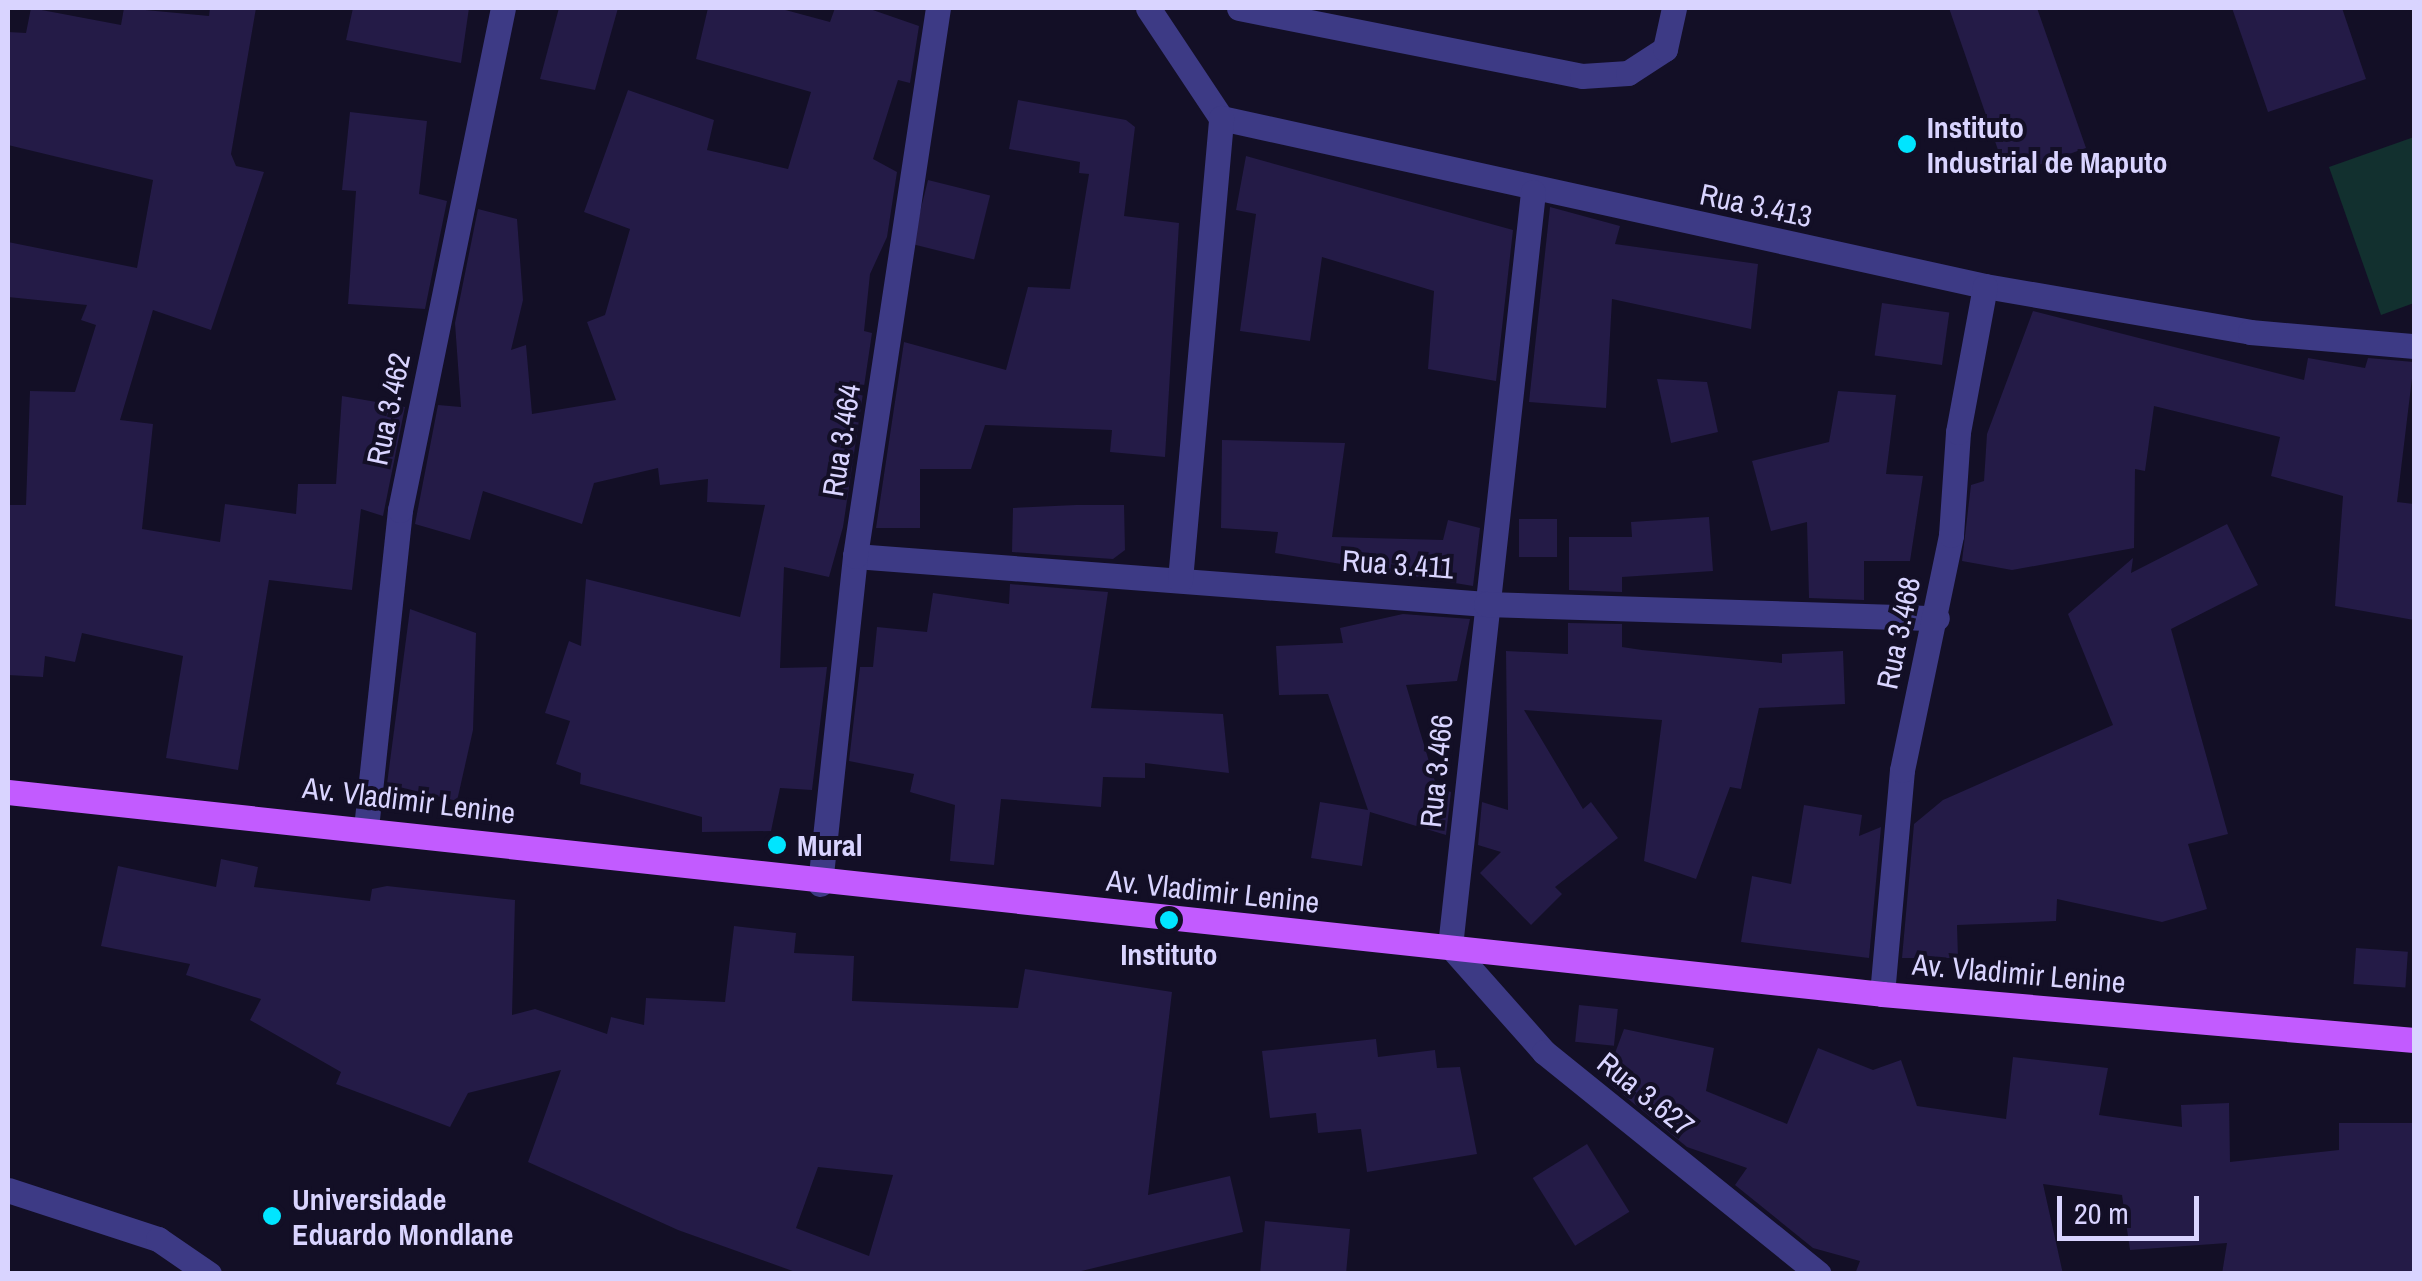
<!DOCTYPE html>
<style>
body{margin:0}
#map{position:relative;width:2422px;height:1281px;overflow:hidden;background:#130f26;font-family:"Archivo Narrow",sans-serif}
div>[style]{position:absolute}
.green>*{inset:0;background:#12302f}
.building>*{inset:0;background:#241b47;transform-origin:0 0}
.minor>*{height:25px;margin:-12.5px;padding:0 12.5px;transform-origin:12.5px;border-radius:12.5px;background:#3d3a85}
.major>*{height:25px;margin:-12.5px;padding:0 12.5px;transform-origin:12.5px;border-radius:12.5px;background:#c25bff}
.dots>*{width:28px;height:28px;translate:-50% -50%;box-sizing:border-box;border:5px solid #130f26;border-radius:50%}
span{translate:-50% -50%;white-space:nowrap;text-align:center;line-height:1.15;-webkit-text-stroke:8px #130f26;paint-order:stroke}
.poi-label{font-size:30px;color:#d9d4ff;font-weight:700}
.left{translate:0 -50%;text-align:left}
.street-label{font-size:30px;color:#d9d4ff}
.frame{position:absolute;inset:0;border:10px solid #d9d4ff;pointer-events:none}
.scale{position:absolute;left:2057px;top:1196px;width:142px;height:45px;box-sizing:border-box;border:5px solid #d9d4ff;border-top:0;padding-left:12px;font-size:30px;line-height:35px;white-space:nowrap;color:#d9d4ff;-webkit-text-stroke:8px #130f26;paint-order:stroke}
</style>
<div id="map">
<div class="green">
<div style="clip-path:polygon(2414px 137px,2414px 303px,2381px 315px,2329px 167px)"></div>
</div>
<div class="building">
<div style="clip-path:polygon(31px 8px,121px 25px,124px 8px,209px 16px,210px 8px,256px 8px,231px 154px,236px 166px,264px 172px,211px 330px,153px 310px,120px 420px,153px 424px,142px 529px,220px 542px,225px 504px,296px 514px,298px 484px,336px 484px,342px 396px,405px 407px,383px 516px,361px 509px,352px 590px,269px 580px,238px 770px,166px 758px,183px 656px,82px 633px,75px 662px,45px 656px,43px 677px,8px 675px,8px 505px,26px 505px,30px 391px,75px 392px,96px 325px,81px 320px,87px 305px,8px 297px,8px 242px,137px 268px,153px 180px,8px 145px,8px 32px,26px 33px)"></div>
<div style="clip-path:polygon(353px 8px,469px 8px,461px 63px,346px 40px)"></div>
<div style="clip-path:polygon(559px 8px,618px 8px,595px 90px,540px 79px)"></div>
<div style="clip-path:polygon(708px 8px,778px 8px,830px 22px,835px 8px,867px 8px,919px 26px,910px 83px,898px 80px,873px 159px,897px 172px,887px 237px,870px 274px,864px 331px,872px 333px,843px 527px,829px 577px,784px 567px,780px 668px,827px 667px,812px 790px,780px 788px,771px 831px,702px 832px,702px 817px,580px 784px,581px 773px,556px 764px,570px 721px,545px 713px,569px 641px,581px 646px,586px 579px,740px 617px,765px 505px,707px 502px,708px 479px,660px 485px,658px 468px,594px 483px,582px 524px,483px 491px,470px 540px,415px 524px,438px 405px,461px 407px,455px 323px,478px 209px,517px 219px,523px 300px,511px 350px,526px 345px,532px 414px,616px 400px,587px 322px,605px 315px,630px 229px,584px 212px,628px 90px,714px 120px,707px 150px,788px 169px,811px 92px,696px 59px)"></div>
<div style="clip-path:polygon(1949px 8px,2037px 8px,2086px 148px,2007px 176px)"></div>
<div style="clip-path:polygon(2232px 8px,2342px 8px,2366px 79px,2268px 112px)"></div>
<div style="clip-path:polygon(1018px 100px,1126px 120px,1135px 127px,1124px 216px,1179px 223px,1165px 457px,1110px 452px,1112px 430px,985px 425px,971px 469px,920px 469px,920px 528px,876px 528px,904px 342px,1006px 370px,1028px 287px,1070px 289px,1089px 174px,1079px 173px,1080px 162px,1009px 149px)"></div>
<div style="clip-path:polygon(350px 112px,427px 121px,419px 194px,447px 201px,425px 309px,348px 304px,356px 191px,342px 190px)"></div>
<div style="clip-path:polygon(1246px 156px,1513px 230px,1496px 381px,1428px 369px,1434px 291px,1322px 257px,1310px 341px,1240px 331px,1256px 214px,1236px 210px)"></div>
<div style="left:928px;top:180px;width:64px;height:66px;rotate:14deg"></div>
<div style="clip-path:polygon(1550px 207px,1620px 226px,1615px 244px,1758px 264px,1751px 329px,1612px 299px,1606px 408px,1529px 402px)"></div>
<div style="left:1882px;top:303px;width:68px;height:53px;rotate:8deg"></div>
<div style="clip-path:polygon(2033px 311px,2304px 380px,2308px 358px,2365px 368px,2368px 358px,2414px 362px,2397px 502px,2414px 504px,2414px 620px,2335px 606px,2343px 496px,2271px 476px,2280px 437px,2154px 406px,2145px 471px,2135px 469px,2134px 548px,2012px 570px,1962px 561px,1971px 485px,1984px 481px,1987px 434px)"></div>
<div style="clip-path:polygon(1657px 379px,1707px 382px,1718px 432px,1671px 443px)"></div>
<div style="clip-path:polygon(1838px 391px,1896px 395px,1886px 474px,1923px 476px,1910px 561px,1864px 561px,1864px 600px,1809px 598px,1807px 522px,1771px 531px,1752px 461px,1829px 442px)"></div>
<div style="clip-path:polygon(1222px 440px,1345px 443px,1332px 537px,1443px 540px,1448px 520px,1480px 528px,1473px 586px,1275px 553px,1278px 532px,1221px 528px)"></div>
<div style="clip-path:polygon(1076px 505px,1124px 505px,1125px 550px,1113px 559px,1012px 552px,1013px 508px)"></div>
<div style="clip-path:polygon(1709px 517px,1713px 571px,1622px 577px,1622px 592px,1569px 590px,1569px 537px,1632px 537px,1631px 522px)"></div>
<div style="left:1557px;top:519px;width:38px;height:38px;rotate:90deg"></div>
<div style="clip-path:polygon(2227px 524px,2258px 585px,2171px 629px,2228px 834px,2188px 844px,2207px 909px,2162px 922px,2057px 899px,2056px 921px,1957px 925px,1958px 958px,1902px 958px,1914px 824px,1943px 800px,2113px 725px,2068px 614px,2133px 558px,2131px 573px)"></div>
<div style="clip-path:polygon(1010px 584px,1108px 592px,1091px 708px,1223px 714px,1229px 773px,1145px 763px,1145px 778px,1103px 777px,1101px 807px,1001px 799px,994px 865px,950px 861px,955px 805px,910px 792px,914px 774px,849px 761px,860px 667px,873px 667px,877px 627px,927px 632px,933px 593px,1009px 604px)"></div>
<div style="clip-path:polygon(410px 609px,476px 633px,473px 730px,457px 801px,387px 784px)"></div>
<div style="clip-path:polygon(1403px 614px,1470px 619px,1457px 681px,1406px 685px,1437px 788px,1451px 792px,1446px 835px,1370px 812px,1362px 866px,1311px 858px,1320px 802px,1368px 810px,1328px 694px,1279px 695px,1276px 646px,1343px 643px,1340px 628px)"></div>
<div style="clip-path:polygon(1568px 623px,1622px 624px,1622px 647px,1642px 650px,1782px 663px,1782px 654px,1843px 651px,1845px 704px,1759px 708px,1741px 789px,1730px 787px,1696px 879px,1644px 861px,1662px 720px,1524px 710px,1583px 809px,1591px 802px,1618px 838px,1555px 887px,1562px 894px,1531px 925px,1480px 873px,1501px 852px,1478px 845px,1482px 802px,1508px 810px,1506px 651px,1568px 654px)"></div>
<div style="clip-path:polygon(1804px 805px,1862px 815px,1859px 836px,1881px 827px,1869px 958px,1741px 942px,1752px 876px,1791px 884px)"></div>
<div style="clip-path:polygon(evenodd,221px 859px,258px 867px,254px 887px,370px 901px,372px 889px,387px 886px,515px 900px,512px 1015px,535px 1009px,607px 1034px,611px 1017px,644px 1025px,646px 998px,725px 1002px,734px 926px,796px 933px,794px 953px,854px 956px,852px 1001px,1018px 1008px,1025px 969px,1172px 992px,1148px 1195px,1230px 1176px,1243px 1232px,1069px 1274px,801px 1274px,678px 1230px,528px 1162px,561px 1070px,468px 1093px,450px 1127px,336px 1084px,341px 1072px,250px 1020px,261px 999px,186px 975px,190px 964px,101px 946px,118px 866px,216px 887px,221px 859px,818px 1167px,893px 1175px,869px 1256px,796px 1228px,818px 1167px)"></div>
<div style="left:2356px;top:948px;width:52px;height:36px;rotate:4deg"></div>
<div style="left:1579px;top:1005px;width:39px;height:37px;rotate:6deg"></div>
<div style="clip-path:polygon(1624px 1029px,1714px 1048px,1706px 1091px,1787px 1124px,1818px 1048px,1873px 1070px,1901px 1060px,1917px 1106px,2006px 1119px,2013px 1057px,2108px 1068px,2099px 1115px,2182px 1127px,2181px 1105px,2229px 1103px,2230px 1162px,2339px 1150px,2339px 1123px,2414px 1123px,2414px 1274px,2222px 1274px,2227px 1243px,2130px 1250px,2122px 1195px,2043px 1184px,2063px 1274px,1855px 1274px,1860px 1261px,1813px 1248px,1735px 1185px,1747px 1168px,1687px 1147px,1605px 1080px)"></div>
<div style="clip-path:polygon(1376px 1039px,1378px 1057px,1435px 1050px,1437px 1068px,1460px 1067px,1477px 1154px,1367px 1172px,1361px 1129px,1318px 1133px,1316px 1113px,1270px 1118px,1262px 1051px)"></div>
<div style="left:1587px;top:1144px;width:80px;height:64px;rotate:58deg"></div>
<div style="clip-path:polygon(1265px 1221px,1350px 1229px,1346px 1274px,1260px 1274px)"></div>
</div>
<div class="minor">
<div style="left:1148px;top:8px;width:132px;rotate:56.4deg"></div>
<div style="left:1221px;top:118px;width:782px;rotate:12.4deg"></div>
<div style="left:1985px;top:286px;width:269px;rotate:9.8deg"></div>
<div style="left:2250px;top:332px;width:165px;rotate:4.9deg"></div>
<div style="left:1239px;top:8px;width:350px;rotate:11.2deg"></div>
<div style="left:1582px;top:76px;width:46px;rotate:-3.7deg"></div>
<div style="left:1628px;top:73px;width:44px;rotate:-33deg"></div>
<div style="left:1665px;top:49px;width:42px;rotate:-77.6deg"></div>
<div style="left:1533px;top:192px;width:759px;rotate:96.28deg"></div>
<div style="left:1450px;top:946px;width:142px;rotate:48.4deg"></div>
<div style="left:1544px;top:1052px;width:353px;rotate:38.9deg"></div>
<div style="left:855px;top:556px;width:633px;rotate:4.35deg"></div>
<div style="left:1486px;top:604px;width:451px;rotate:1.8deg"></div>
<div style="left:1180px;top:580px;width:464px;rotate:-84.9deg"></div>
<div style="left:366px;top:828px;width:320px;rotate:-83.9deg"></div>
<div style="left:400px;top:510px;width:512px;rotate:-78.41deg"></div>
<div style="left:820px;top:884px;width:330px;rotate:-83.9deg"></div>
<div style="left:855px;top:556px;width:554px;rotate:-81.39deg"></div>
<div style="left:1882px;top:994px;width:225px;rotate:-84.9deg"></div>
<div style="left:1902px;top:770px;width:240px;rotate:-78.2deg"></div>
<div style="left:1951px;top:535px;width:103px;rotate:-86.1deg"></div>
<div style="left:1958px;top:432px;width:148px;rotate:-79.5deg"></div>
<div style="left:8px;top:1190px;width:158px;rotate:18.1deg"></div>
<div style="left:158px;top:1239px;width:62px;rotate:34.5deg"></div>
</div>
<div class="major">
<div style="left:8px;top:792px;width:1885px;rotate:6.15deg"></div>
<div style="left:1882px;top:994px;width:534px;rotate:4.94deg"></div>
</div>
<div class="dots">
<div style="left:1907px;top:144px;background:#00e5ff"></div>
<div style="left:777px;top:845px;background:#00e5ff"></div>
<div style="left:1169px;top:920px;background:#00e5ff"></div>
<div style="left:272px;top:1216px;background:#00e5ff"></div>
</div>
<div class="poi-label">
<span class="left" style="left:1927px;top:144px">Instituto<br>Industrial de Maputo</span>
<span class="left" style="left:797px;top:845px">Mural</span>
<span style="left:1169px;top:954px">Instituto</span>
<span class="left" style="left:292px;top:1216px">Universidade<br>Eduardo Mondlane</span>
</div>
<div class="street-label">
<span style="left:1756px;top:205px;rotate:12deg">Rua 3.413</span>
<span style="left:388px;top:409px;rotate:-78deg">Rua 3.462</span>
<span style="left:841px;top:440px;rotate:-81deg">Rua 3.464</span>
<span style="left:1398px;top:564px;rotate:4deg">Rua 3.411</span>
<span style="left:1898px;top:633px;rotate:-78deg">Rua 3.468</span>
<span style="left:1436px;top:771px;rotate:-84deg">Rua 3.466</span>
<span style="left:409px;top:800px;rotate:7deg">Av. Vladimir Lenine</span>
<span style="left:1213px;top:891px;rotate:6deg">Av. Vladimir Lenine</span>
<span style="left:2019px;top:973px;rotate:5deg">Av. Vladimir Lenine</span>
<span style="left:1646px;top:1094px;rotate:39deg">Rua 3.627</span>
</div>
<div class="frame"></div>
<div class="scale">20 m</div>
</div>
